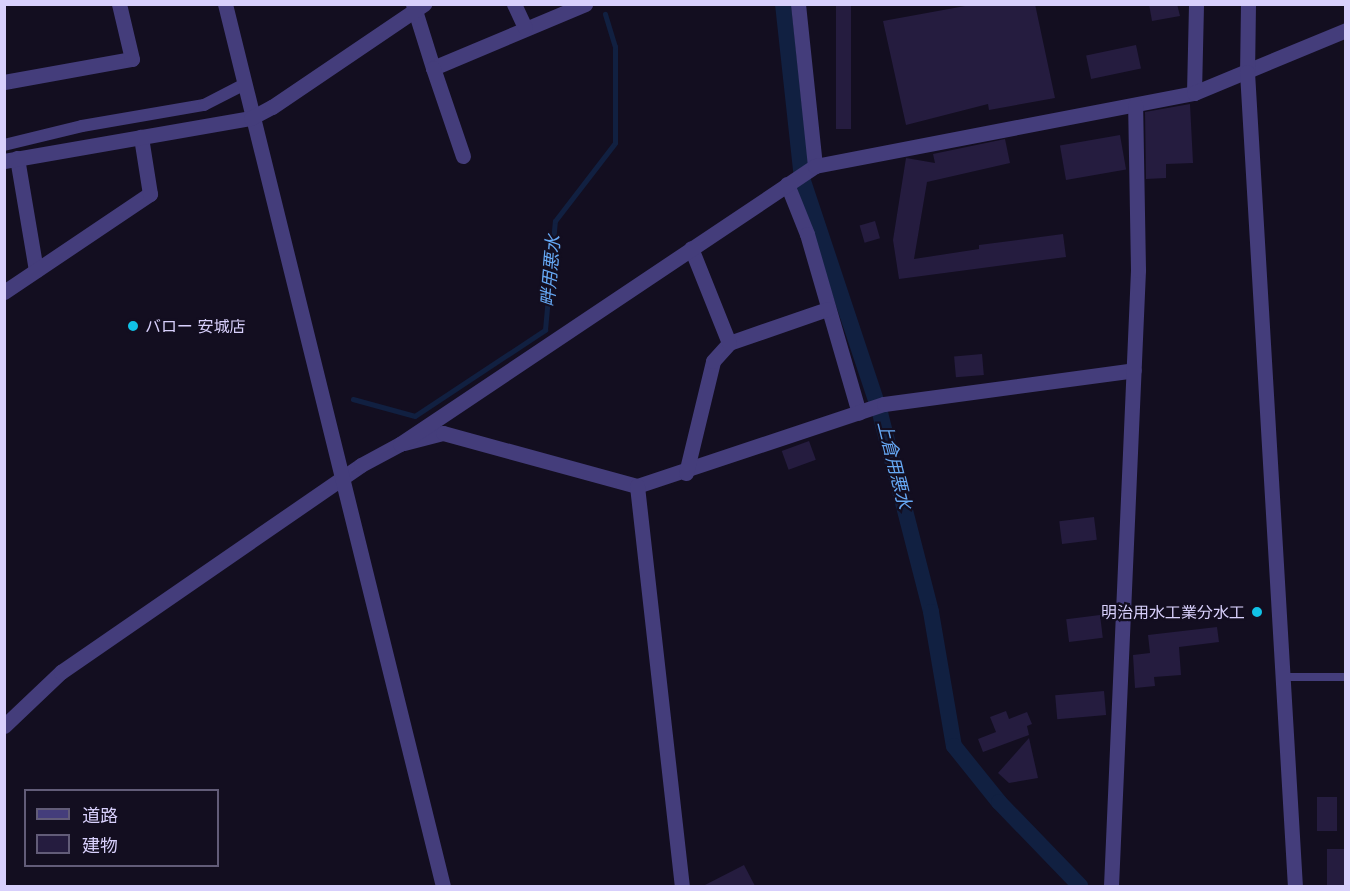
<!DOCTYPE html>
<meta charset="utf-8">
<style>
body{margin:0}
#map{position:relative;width:1350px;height:891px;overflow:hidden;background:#130e20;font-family:Inter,"Noto Sans JP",sans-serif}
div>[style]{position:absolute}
.stream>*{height:4.5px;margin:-2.25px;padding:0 2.25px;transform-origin:2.25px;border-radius:2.25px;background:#112041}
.canal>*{height:16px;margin:-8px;padding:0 8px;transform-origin:8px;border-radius:8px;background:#112041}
.building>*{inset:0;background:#251c3f;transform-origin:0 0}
.service>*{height:8px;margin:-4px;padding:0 4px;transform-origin:4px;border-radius:4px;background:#443d7b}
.pedestrian>*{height:12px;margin:-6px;padding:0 6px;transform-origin:6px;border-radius:6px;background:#443d7b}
.minor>*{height:15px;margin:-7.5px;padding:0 7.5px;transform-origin:7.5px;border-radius:7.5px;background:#443d7b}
.tertiary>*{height:15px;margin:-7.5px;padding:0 7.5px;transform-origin:7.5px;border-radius:7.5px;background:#443d7b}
.dots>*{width:16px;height:16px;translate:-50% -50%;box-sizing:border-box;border:3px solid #130e20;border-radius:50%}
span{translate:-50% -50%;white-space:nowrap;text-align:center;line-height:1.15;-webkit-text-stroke:4.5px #130e20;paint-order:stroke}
.poi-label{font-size:16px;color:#d8d0fc}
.left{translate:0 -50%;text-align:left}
.right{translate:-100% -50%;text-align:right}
.water-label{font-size:18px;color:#66a8f4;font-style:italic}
.frame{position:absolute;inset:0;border:6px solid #d8d0fc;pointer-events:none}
.legend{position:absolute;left:24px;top:789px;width:195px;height:78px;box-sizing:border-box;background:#130e20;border:2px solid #625c78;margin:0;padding:8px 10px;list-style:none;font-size:18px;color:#d8d0fc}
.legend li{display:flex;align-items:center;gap:12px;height:30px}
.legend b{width:30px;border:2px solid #625c78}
</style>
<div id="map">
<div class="stream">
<div style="left:353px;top:399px;width:64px;rotate:15.3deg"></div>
<div style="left:415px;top:416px;width:156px;rotate:-33.5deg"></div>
<div style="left:545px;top:330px;width:109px;rotate:-84.8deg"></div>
<div style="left:555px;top:221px;width:98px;rotate:-52.4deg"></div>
<div style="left:615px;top:143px;width:96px;rotate:-90deg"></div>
<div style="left:615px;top:47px;width:34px;rotate:-107deg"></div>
</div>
<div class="canal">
<div style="left:783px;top:4px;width:175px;rotate:83.8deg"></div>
<div style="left:802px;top:178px;width:248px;rotate:71.6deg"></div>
<div style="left:880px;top:413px;width:205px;rotate:75.6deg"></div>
<div style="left:931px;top:612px;width:136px;rotate:80.3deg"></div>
<div style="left:954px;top:746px;width:72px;rotate:51.2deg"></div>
<div style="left:999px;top:802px;width:117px;rotate:46deg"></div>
</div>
<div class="building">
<div style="left:836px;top:4px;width:15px;height:125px"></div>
<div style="clip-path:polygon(976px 4px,1035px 4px,1055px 98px,989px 110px,988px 104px,906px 125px,883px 21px)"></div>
<div style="clip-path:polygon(1149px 4px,1177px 4px,1180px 16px,1152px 21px)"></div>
<div style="left:1136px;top:45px;width:24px;height:51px;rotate:78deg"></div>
<div style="clip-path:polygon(1190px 104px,1193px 163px,1166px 164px,1166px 178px,1146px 179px,1145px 112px)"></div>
<div style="left:1120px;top:135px;width:35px;height:61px;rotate:80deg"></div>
<div style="clip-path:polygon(1005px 139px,1010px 163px,927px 182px,914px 259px,979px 249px,979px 245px,1063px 234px,1066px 257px,899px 279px,893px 240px,906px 158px,935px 163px,933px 154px)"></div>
<div style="left:875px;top:221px;width:18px;height:16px;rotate:74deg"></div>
<div style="left:982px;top:354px;width:21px;height:28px;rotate:85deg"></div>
<div style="left:809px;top:441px;width:20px;height:29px;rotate:70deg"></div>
<div style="left:1094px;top:517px;width:23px;height:35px;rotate:83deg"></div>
<div style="left:1100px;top:615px;width:23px;height:34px;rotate:83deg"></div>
<div style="clip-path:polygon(1217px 627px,1219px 642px,1179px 647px,1181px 675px,1154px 677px,1155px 686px,1135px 688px,1133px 655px,1150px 653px,1148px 635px)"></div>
<div style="left:1104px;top:691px;width:24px;height:49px;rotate:85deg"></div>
<div style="clip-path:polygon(1006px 711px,1009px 719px,1027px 712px,1032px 724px,1027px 726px,1029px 735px,983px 752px,978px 739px,996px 732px,990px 717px)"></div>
<div style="clip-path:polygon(1029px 738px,1038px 778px,1009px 783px,998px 773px)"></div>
<div style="left:1317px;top:797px;width:20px;height:34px"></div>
<div style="left:1327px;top:849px;width:19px;height:37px"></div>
<div style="clip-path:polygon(744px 865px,755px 886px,703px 886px)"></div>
</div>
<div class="service">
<div style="left:1286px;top:677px;width:60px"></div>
</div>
<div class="pedestrian">
<div style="left:4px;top:145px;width:80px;rotate:-13.7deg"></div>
<div style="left:82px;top:126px;width:124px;rotate:-9.8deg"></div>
<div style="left:204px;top:105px;width:44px;rotate:-27.1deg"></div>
</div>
<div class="minor">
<div style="left:413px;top:4px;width:67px;rotate:72.6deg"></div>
<div style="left:433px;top:68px;width:165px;rotate:-22.8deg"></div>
<div style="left:514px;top:4px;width:26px;rotate:65deg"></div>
<div style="left:798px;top:4px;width:163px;rotate:84deg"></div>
<div style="left:433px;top:68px;width:93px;rotate:71.2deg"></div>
<div style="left:4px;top:82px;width:130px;rotate:-10.2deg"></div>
<div style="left:132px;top:59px;width:57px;rotate:-103.3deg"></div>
<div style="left:1194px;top:93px;width:89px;rotate:-88.7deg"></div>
<div style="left:17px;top:158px;width:114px;rotate:80.4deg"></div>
<div style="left:787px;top:184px;width:54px;rotate:68.2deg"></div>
<div style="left:807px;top:234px;width:186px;rotate:73.8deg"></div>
<div style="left:4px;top:292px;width:176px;rotate:-33.9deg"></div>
<div style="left:150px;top:194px;width:58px;rotate:-99deg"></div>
<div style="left:729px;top:343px;width:104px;rotate:-19.1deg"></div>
<div style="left:404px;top:443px;width:40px;rotate:-14.4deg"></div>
<div style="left:443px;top:433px;width:201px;rotate:15.3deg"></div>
<div style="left:637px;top:486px;width:260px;rotate:-18.4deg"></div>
<div style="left:884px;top:404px;width:252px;rotate:-7.7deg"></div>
<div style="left:686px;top:473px;width:115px;rotate:-76.4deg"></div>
<div style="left:713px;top:361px;width:24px;rotate:-48deg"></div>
<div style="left:729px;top:343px;width:102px;rotate:-111.8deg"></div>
<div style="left:637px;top:486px;width:403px;rotate:83.6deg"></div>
<div style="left:4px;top:726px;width:79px;rotate:-43.5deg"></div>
<div style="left:61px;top:672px;width:364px;rotate:-34.6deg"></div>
<div style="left:361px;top:465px;width:44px;rotate:-28.3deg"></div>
<div style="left:400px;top:444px;width:500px;rotate:-33.8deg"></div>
<div style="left:815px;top:166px;width:386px;rotate:-10.9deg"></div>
<div style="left:1194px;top:93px;width:165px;rotate:-22.5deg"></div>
<div style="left:1111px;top:886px;width:617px;rotate:-87.49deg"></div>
<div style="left:1138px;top:270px;width:165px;rotate:-91deg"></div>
</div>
<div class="tertiary">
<div style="left:225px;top:4px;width:909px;rotate:76.12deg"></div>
<div style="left:1248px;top:4px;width:68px;rotate:90.8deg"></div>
<div style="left:1247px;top:72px;width:815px;rotate:86.63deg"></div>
<div style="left:4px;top:161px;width:251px;rotate:-9.9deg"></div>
<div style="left:251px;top:118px;width:24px;rotate:-28deg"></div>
<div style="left:272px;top:107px;width:184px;rotate:-34.1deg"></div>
</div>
<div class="dots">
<div style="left:133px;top:326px;background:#11c2e7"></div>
<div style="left:1257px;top:612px;background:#11c2e7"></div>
</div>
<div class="poi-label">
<span class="left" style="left:145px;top:326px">バロー 安城店</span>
<span class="right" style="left:1245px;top:612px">明治用水工業分水工</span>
</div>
<div class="water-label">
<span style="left:551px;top:271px;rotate:-85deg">畔用悪水</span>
<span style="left:894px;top:465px;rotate:76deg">上倉用悪水</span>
</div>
<div class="frame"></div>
<ul class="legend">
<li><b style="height:8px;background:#443d7b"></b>道路</li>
<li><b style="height:16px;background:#251c3f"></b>建物</li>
</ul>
</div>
